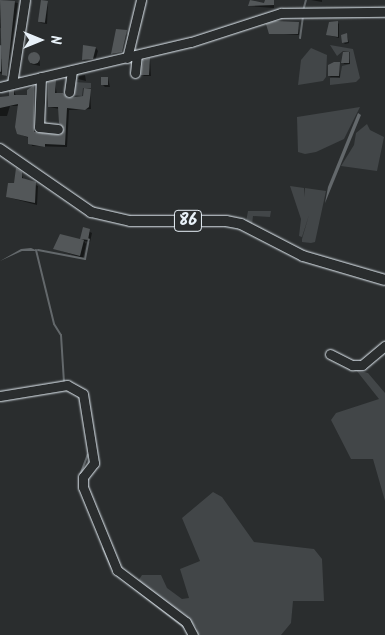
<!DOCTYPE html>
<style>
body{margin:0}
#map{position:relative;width:385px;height:635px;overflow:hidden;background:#2a2d2e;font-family:Kalam,sans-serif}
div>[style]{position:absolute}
.green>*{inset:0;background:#424648}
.water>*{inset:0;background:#63686b}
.shadow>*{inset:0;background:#0007}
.stream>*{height:2px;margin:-1px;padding:0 1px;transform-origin:1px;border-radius:1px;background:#63686b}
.building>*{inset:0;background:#535759;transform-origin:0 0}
.round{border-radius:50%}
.roads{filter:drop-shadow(0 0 1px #e8f1f8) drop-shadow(0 0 1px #e8f1f8)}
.minor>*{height:9px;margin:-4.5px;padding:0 4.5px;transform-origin:4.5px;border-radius:4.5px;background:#2a2d2e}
.major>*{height:10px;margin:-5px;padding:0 5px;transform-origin:5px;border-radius:5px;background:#2a2d2e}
span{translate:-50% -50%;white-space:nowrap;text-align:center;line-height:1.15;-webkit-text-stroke:4.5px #2a2d2e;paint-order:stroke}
.shield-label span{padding:1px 4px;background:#2a2d2e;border:1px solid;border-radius:4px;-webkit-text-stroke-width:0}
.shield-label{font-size:16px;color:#e8f1f8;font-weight:700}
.north{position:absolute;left:15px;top:15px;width:50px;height:50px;-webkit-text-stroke:4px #2a2d2e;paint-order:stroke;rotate:90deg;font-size:14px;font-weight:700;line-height:20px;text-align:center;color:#e8f1f8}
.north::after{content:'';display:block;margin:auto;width:18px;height:22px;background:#e8f1f8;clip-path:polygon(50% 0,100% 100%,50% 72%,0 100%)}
</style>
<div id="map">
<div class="green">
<div style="clip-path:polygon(330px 45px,353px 49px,360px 78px,356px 82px,330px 85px,330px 78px,340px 77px,342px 66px,350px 64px,350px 52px,343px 51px,337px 56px)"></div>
<div style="clip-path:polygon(311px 48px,327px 55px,326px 77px,323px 81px,298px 85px,301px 60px)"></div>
<div style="clip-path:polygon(73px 82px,91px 83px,91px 88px,83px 88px,82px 96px,71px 95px)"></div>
<div style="clip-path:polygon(360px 107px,344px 139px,316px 152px,305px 154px,298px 152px,297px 117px)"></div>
<div style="clip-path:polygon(367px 124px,370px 130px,384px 137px,377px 171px,341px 166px,354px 145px,356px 133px)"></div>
<div style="clip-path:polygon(290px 186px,304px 188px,304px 197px,305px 188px,326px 191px,315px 242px,311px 243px,302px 242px,302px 239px,309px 215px,302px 237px,299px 236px,301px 219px)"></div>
<div style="clip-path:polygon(248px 211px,271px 211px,270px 217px,253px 216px,252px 225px,246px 222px)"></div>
<div style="clip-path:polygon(356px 370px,368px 373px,385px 393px,385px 501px,373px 459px,351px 459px,331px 420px,336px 413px,379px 399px)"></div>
<div style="clip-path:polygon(213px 492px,222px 497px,254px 542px,314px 549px,322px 559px,324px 601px,293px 601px,291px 623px,281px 635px,198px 635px,197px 628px,184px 614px,148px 593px,138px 581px,142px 575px,161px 575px,167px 588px,182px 599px,189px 598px,180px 569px,200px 561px,182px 518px)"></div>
</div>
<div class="water">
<div style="clip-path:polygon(358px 113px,361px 115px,325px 203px,328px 187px)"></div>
<div style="clip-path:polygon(31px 248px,38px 251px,22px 251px,0 261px,21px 249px)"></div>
</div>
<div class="shadow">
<div style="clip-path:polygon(0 0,18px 3px,9px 77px,0 73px,0 59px,4px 59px,5px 29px,0 28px)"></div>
<div style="clip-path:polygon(266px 0,274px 0,274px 8px,249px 6px,251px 1px,266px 5px)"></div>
<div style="clip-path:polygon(311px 0,322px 0,322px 2px)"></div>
<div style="clip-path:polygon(48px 2px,47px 24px,41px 23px,40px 22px)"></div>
<div style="clip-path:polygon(337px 22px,339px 24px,339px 38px,328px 35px)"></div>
<div style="clip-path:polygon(298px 23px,299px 35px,270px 33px)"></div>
<div style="clip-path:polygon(117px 31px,128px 35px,125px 55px,115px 57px,112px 54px)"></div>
<div style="clip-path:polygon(347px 35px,349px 43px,345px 44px,343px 42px)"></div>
<div style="clip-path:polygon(96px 48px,98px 51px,95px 61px,86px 63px,83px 60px)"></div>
<div style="clip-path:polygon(32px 52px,39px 54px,40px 66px,31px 64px)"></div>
<div style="clip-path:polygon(348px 53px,350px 64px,344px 64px,343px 62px)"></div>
<div style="clip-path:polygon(150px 59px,151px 76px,144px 76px,142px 74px)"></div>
<div style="clip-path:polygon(339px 63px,340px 78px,331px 77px,329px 76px)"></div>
<div style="clip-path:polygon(85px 75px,86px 81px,78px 79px,79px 76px)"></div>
<div style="clip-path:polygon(108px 78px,110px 87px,105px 87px,103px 85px)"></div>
<div style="clip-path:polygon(55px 82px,57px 95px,67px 99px,85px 98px,90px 90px,91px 109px,69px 110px,67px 147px,32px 146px,29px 138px,19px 134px,19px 106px,10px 106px,7px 116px,0 116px,0 97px,10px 97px,14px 91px,16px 96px,28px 96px,28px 91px,34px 87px,36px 134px,58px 136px,64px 134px,65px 127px,60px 109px,49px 107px)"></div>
<div style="clip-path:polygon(21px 173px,24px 180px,38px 186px,37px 205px,7px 197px)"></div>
<div style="clip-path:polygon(84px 229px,92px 233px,90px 242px,84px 241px,86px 244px,83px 258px,55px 249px,81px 240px)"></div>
</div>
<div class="stream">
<div style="left:303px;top:11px;width:11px;rotate:-75deg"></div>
<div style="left:300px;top:38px;width:22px;rotate:-82deg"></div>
<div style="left:0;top:71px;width:25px;rotate:-88deg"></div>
<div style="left:36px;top:250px;width:76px;rotate:76.3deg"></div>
<div style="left:54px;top:324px;width:13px;rotate:58deg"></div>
<div style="left:61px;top:335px;width:48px;rotate:86.4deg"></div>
<div style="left:38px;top:250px;width:48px;rotate:10.8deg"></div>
<div style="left:85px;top:259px;width:20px;rotate:-79deg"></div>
<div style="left:80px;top:475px;width:22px;rotate:-69deg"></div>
<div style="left:103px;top:548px;width:20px;rotate:66deg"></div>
<div style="left:116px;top:574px;width:88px;rotate:38deg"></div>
</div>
<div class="building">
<div style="clip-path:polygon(0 0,15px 1px,7px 76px,2px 75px)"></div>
<div style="left:41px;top:0;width:7px;height:22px;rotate:8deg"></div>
<div style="clip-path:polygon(250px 0,264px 3px,265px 0,274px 0,274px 5px,248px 6px)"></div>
<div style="clip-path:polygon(275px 21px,299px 22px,298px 34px,269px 34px,266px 24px)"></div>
<div style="clip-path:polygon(338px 21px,338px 37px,326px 35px,329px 22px)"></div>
<div style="clip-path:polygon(116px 29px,127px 30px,122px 52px,111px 54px)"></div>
<div style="clip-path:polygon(347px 33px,348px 42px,342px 43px,341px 35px)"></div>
<div style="clip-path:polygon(83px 45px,96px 47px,93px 59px,82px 60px)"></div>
<div class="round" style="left:28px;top:52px;width:12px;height:12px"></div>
<div style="clip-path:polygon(343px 52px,349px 52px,349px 63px,341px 63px)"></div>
<div style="clip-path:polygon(150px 58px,149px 75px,141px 75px,143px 60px)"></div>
<div style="clip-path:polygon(334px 62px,340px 62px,339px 76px,328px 76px,328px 65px)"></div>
<div style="left:101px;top:77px;width:7px;height:8px"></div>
<div style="clip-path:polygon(56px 80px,55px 93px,63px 93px,68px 98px,83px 96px,84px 88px,91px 89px,89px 107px,85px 110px,67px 108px,65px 145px,45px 144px,45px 147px,28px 144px,28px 137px,17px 134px,15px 127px,18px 104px,0 108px,0 97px,9px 96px,9px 91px,14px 90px,14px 95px,27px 95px,27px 90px,34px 85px,34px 132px,60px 135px,64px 129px,59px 123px,58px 107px,48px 107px,48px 82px)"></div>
<div style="clip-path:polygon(16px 168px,22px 172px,22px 178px,36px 182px,35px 203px,6px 197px,8px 183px,14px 183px)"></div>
<div style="clip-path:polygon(83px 227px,90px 229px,88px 240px,81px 239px,84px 240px,80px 256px,53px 249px,60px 234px,80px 239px)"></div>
</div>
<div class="roads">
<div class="minor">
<div style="left:127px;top:58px;width:60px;rotate:-76.4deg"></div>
<div style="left:135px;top:73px;width:18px;rotate:-84deg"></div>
<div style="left:41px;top:77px;width:50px;rotate:92.3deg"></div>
<div style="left:39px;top:127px;width:19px;rotate:6deg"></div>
<div style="left:12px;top:84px;width:85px;rotate:-81.2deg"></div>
<div style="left:0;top:87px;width:196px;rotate:-13.3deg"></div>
<div style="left:191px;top:42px;width:95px;rotate:-17.9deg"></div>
<div style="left:281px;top:13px;width:104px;rotate:-0.6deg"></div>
<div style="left:69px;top:92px;width:22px;rotate:-82deg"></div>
<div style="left:330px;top:354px;width:25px;rotate:27deg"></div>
<div style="left:352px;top:365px;width:10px"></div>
<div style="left:362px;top:365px;width:30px;rotate:-40deg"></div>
<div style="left:0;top:396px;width:68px;rotate:-9.3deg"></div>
<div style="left:67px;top:385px;width:18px;rotate:29deg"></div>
<div style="left:83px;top:394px;width:70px;rotate:80.9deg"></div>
<div style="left:94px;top:463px;width:18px;rotate:128deg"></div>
<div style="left:83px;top:477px;width:10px;rotate:90deg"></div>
<div style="left:83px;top:487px;width:90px;rotate:67.7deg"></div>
<div style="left:117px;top:570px;width:86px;rotate:37deg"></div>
<div style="left:186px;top:622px;width:15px;rotate:62deg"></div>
</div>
<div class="major">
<div style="left:0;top:149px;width:111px;rotate:34.7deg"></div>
<div style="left:91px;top:212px;width:40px;rotate:13deg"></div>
<div style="left:130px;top:221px;width:96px"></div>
<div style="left:226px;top:221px;width:15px;rotate:11deg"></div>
<div style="left:241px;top:224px;width:70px;rotate:27.3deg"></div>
<div style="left:303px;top:256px;width:85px;rotate:16.3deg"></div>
</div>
</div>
<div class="shield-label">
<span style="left:188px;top:221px">86</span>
</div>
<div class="north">N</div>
</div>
